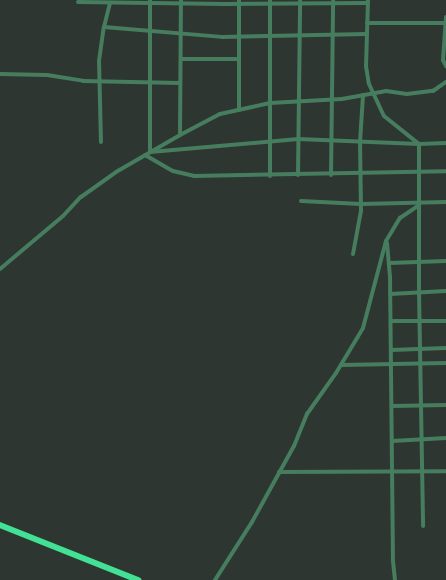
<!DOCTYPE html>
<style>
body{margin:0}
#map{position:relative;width:446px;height:580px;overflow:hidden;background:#2d3630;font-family:"Roboto Serif",serif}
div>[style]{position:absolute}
.minor>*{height:4px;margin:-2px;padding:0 2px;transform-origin:2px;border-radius:2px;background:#467d5e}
.highway>*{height:5.5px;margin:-2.75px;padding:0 2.75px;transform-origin:2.75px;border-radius:2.75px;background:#43e196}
span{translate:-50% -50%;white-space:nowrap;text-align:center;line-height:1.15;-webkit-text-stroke:4px #2d3630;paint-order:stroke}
</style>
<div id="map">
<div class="minor">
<div style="left:150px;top:0;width:152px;rotate:90deg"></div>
<div style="left:150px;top:152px;width:149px;rotate:-5deg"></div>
<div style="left:298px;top:139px;width:121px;rotate:2.4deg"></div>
<div style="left:419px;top:144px;width:27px;rotate:-2deg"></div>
<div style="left:239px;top:0;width:110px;rotate:90deg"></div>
<div style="left:270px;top:0;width:176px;rotate:90deg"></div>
<div style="left:368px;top:0;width:66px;rotate:91.7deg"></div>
<div style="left:366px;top:66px;width:18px;rotate:81deg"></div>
<div style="left:369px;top:84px;width:35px;rotate:65deg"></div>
<div style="left:384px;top:116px;width:45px;rotate:38.7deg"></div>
<div style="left:419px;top:144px;width:147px;rotate:90deg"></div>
<div style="left:419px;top:291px;width:235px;rotate:89deg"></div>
<div style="left:78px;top:2px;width:147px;rotate:0.8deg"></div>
<div style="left:225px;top:4px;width:143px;rotate:-0.4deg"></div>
<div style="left:446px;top:17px;width:43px;rotate:94deg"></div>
<div style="left:443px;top:60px;width:7px;rotate:63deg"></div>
<div style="left:367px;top:23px;width:78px"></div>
<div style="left:104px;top:27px;width:118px;rotate:4.8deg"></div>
<div style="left:222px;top:37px;width:145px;rotate:-1.2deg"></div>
<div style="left:181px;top:59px;width:58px"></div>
<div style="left:0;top:74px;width:47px;rotate:1.2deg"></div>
<div style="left:47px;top:75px;width:36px;rotate:9deg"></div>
<div style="left:83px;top:81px;width:97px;rotate:1.2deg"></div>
<div style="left:180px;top:135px;width:135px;rotate:-89.6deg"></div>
<div style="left:101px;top:142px;width:81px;rotate:-91.4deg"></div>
<div style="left:99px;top:61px;width:34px;rotate:-82deg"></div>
<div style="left:104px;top:27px;width:25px;rotate:-76deg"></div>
<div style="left:145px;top:155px;width:32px;rotate:30deg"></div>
<div style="left:173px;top:171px;width:22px;rotate:13deg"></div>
<div style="left:194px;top:176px;width:252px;rotate:-1.1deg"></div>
<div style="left:298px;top:175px;width:175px;rotate:-89.3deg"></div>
<div style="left:331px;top:175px;width:175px;rotate:-89.3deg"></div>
<div style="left:301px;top:201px;width:60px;rotate:2.9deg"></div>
<div style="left:361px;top:204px;width:85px;rotate:-1.3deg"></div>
<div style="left:387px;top:243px;width:33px;rotate:85deg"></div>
<div style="left:390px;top:276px;width:285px;rotate:89.4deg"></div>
<div style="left:393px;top:561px;width:19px;rotate:84deg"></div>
<div style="left:353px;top:254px;width:44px;rotate:-79.5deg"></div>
<div style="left:361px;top:211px;width:69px;rotate:-90.8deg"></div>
<div style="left:360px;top:142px;width:47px;rotate:-86.3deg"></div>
<div style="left:389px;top:263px;width:57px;rotate:-2deg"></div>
<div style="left:0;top:269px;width:82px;rotate:-40.1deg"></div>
<div style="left:63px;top:216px;width:26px;rotate:-47deg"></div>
<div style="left:81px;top:197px;width:43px;rotate:-35.5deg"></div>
<div style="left:116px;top:172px;width:74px;rotate:-30deg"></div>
<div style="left:180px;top:135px;width:45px;rotate:-27.7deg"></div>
<div style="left:220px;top:114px;width:51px;rotate:-12.4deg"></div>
<div style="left:270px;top:103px;width:72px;rotate:-3.2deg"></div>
<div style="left:342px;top:99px;width:45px;rotate:-10.3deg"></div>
<div style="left:386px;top:91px;width:21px;rotate:8deg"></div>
<div style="left:407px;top:94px;width:26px;rotate:-7deg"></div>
<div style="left:433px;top:91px;width:16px;rotate:-35deg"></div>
<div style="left:390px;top:294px;width:56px;rotate:-3.1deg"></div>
<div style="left:391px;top:321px;width:55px"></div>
<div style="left:391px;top:350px;width:55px;rotate:-2.1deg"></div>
<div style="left:341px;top:365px;width:105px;rotate:-1.1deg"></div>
<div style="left:392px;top:406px;width:54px;rotate:-1.1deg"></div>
<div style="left:392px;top:441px;width:54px;rotate:-3.2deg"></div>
<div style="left:279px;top:472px;width:167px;rotate:-0.3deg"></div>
<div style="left:215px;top:580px;width:69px;rotate:-57.5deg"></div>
<div style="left:252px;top:522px;width:87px;rotate:-61.1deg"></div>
<div style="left:294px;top:446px;width:35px;rotate:-68deg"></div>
<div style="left:307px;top:414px;width:50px;rotate:-54.7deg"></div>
<div style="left:336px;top:373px;width:52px;rotate:-59deg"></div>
<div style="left:363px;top:328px;width:90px;rotate:-75.2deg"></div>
<div style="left:386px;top:241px;width:27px;rotate:-59deg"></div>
<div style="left:400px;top:218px;width:23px;rotate:-34deg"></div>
</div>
<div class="highway">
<div style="left:0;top:525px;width:149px;rotate:21.7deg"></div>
</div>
</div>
